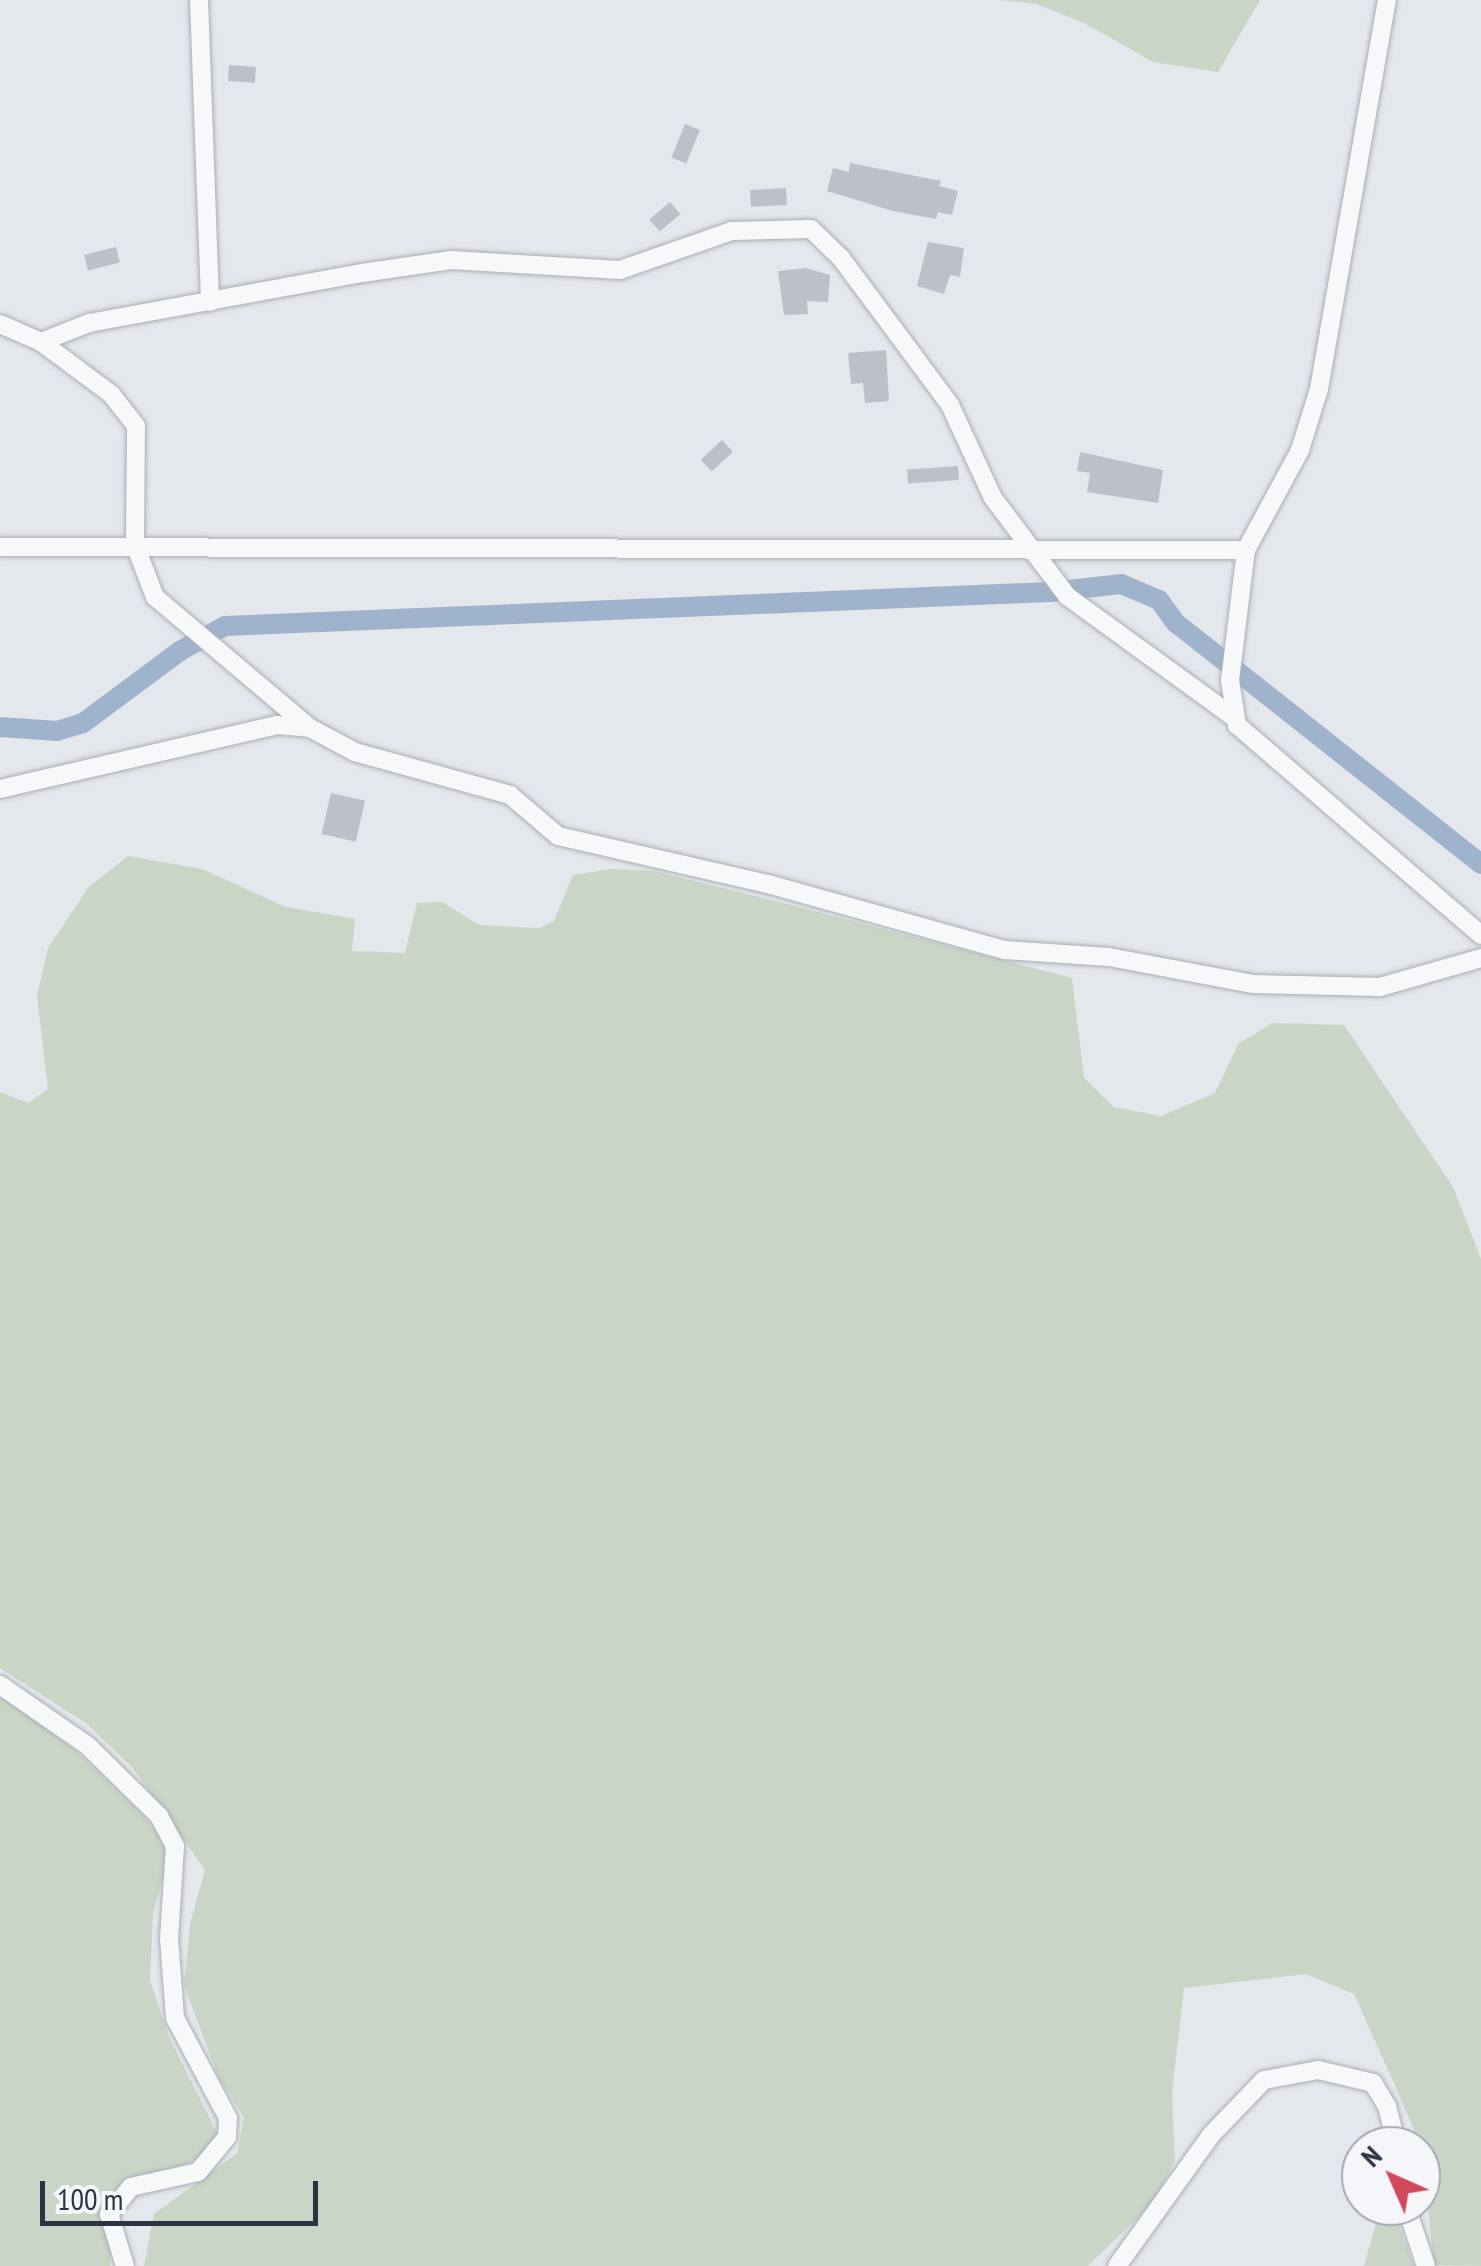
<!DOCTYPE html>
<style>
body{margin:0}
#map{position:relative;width:1481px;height:2266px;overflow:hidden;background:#e4e7ec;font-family:"PT Sans Narrow",sans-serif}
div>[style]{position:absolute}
.green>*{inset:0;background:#c9d6c5}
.canal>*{height:20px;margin:-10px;padding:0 10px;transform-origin:10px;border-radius:10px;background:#9fb4cc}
.building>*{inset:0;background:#bbc0ca;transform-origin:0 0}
.roads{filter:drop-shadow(0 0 2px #a9aeb7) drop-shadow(0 0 2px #a9aeb7)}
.street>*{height:18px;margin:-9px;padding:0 9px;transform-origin:9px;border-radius:9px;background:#f7f8fa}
span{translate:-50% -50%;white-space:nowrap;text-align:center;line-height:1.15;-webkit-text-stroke:8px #f4f6f9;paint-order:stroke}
.north{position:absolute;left:1341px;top:2126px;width:100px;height:100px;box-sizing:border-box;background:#f4f6f9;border:2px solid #a4a8b1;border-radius:50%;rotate:315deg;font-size:28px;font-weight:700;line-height:40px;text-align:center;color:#2b3445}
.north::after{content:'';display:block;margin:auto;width:35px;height:45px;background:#d1495b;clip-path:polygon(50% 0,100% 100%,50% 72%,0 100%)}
.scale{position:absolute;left:40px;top:2181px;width:278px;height:45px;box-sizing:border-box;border:5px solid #2b3445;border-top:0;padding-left:12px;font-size:30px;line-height:35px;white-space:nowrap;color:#2b3445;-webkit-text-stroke:8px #f4f6f9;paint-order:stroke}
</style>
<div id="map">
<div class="green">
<div style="clip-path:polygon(999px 0,1260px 0,1218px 72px,1153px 62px,1086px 24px,1037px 4px)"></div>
<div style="clip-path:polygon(128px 856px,202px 869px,286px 907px,355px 919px,352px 951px,405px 953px,417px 903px,442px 902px,479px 925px,539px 928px,554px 921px,573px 875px,610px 869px,653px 871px,771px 900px,1072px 978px,1084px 1078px,1114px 1107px,1161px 1116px,1215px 1093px,1238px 1044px,1272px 1023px,1344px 1025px,1453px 1187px,1481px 1259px,1481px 2266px,1434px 2265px,1421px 2146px,1393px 2081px,1354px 1994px,1306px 1974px,1184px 1988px,1172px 2092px,1175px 2161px,1154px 2202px,1088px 2266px,144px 2266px,154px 2214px,237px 2153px,244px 2118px,218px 2076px,184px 1985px,190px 1924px,205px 1870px,132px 1767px,87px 1724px,0 1668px,0 1092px,28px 1103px,48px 1089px,37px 996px,48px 948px,88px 888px)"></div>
<div style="clip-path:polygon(0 1694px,75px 1750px,139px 1811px,158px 1833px,168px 1860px,153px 1914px,150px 1980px,169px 2037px,217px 2133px,200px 2158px,130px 2186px,111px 2238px,110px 2266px,0 2266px)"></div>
<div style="clip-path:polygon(1381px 2206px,1392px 2206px,1414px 2266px,1364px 2266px)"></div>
</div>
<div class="canal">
<div style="left:0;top:727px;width:57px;rotate:4deg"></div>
<div style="left:57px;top:731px;width:27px;rotate:-17deg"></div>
<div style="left:83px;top:723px;width:121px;rotate:-36.6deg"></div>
<div style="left:180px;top:651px;width:51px;rotate:-29.1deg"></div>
<div style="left:225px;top:626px;width:826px;rotate:-2.36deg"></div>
<div style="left:1050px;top:592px;width:71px;rotate:-6.4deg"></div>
<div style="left:1121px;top:584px;width:41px;rotate:22.8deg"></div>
<div style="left:1159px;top:600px;width:29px;rotate:54deg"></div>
<div style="left:1176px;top:623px;width:389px;rotate:38.3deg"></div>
</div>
<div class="building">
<div style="left:229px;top:65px;width:27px;height:16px;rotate:4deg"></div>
<div style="left:685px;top:124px;width:16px;height:36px;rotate:22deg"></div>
<div style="clip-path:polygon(850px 163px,941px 181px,939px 186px,958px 191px,952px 215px,938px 212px,936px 219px,893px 211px,827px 191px,833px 168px,849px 172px)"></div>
<div style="left:786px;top:188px;width:17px;height:36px;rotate:87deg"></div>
<div style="left:670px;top:202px;width:16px;height:27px;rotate:50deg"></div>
<div style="clip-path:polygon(928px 242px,964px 248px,960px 277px,950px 275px,944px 294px,917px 286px)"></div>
<div style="left:116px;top:247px;width:16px;height:33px;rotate:76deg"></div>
<div style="clip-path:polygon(806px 268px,830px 275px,828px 302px,807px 301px,808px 314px,784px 315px,778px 271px)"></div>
<div style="clip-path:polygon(886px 350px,889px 401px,865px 403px,863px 383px,851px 384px,848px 353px)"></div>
<div style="left:722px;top:440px;width:16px;height:29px;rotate:47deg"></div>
<div style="clip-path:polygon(1080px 452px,1163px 470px,1158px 503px,1087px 492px,1090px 473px,1077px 471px)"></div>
<div style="left:958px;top:466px;width:14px;height:51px;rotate:86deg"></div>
<div style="left:331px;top:793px;width:35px;height:42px;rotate:13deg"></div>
</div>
<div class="roads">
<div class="street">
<div style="left:199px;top:0;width:302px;rotate:87.9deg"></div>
<div style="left:0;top:324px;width:45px;rotate:23.7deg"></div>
<div style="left:41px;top:342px;width:52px;rotate:-21.6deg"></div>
<div style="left:89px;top:323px;width:278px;rotate:-10.4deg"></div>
<div style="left:362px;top:273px;width:90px;rotate:-8.3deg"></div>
<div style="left:451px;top:260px;width:169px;rotate:3.4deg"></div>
<div style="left:620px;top:270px;width:119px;rotate:-19.2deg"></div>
<div style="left:732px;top:231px;width:79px;rotate:-1.5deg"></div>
<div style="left:811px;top:229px;width:42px;rotate:44deg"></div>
<div style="left:841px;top:258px;width:183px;rotate:53.4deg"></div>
<div style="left:950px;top:405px;width:102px;rotate:65.2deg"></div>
<div style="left:993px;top:498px;width:123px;rotate:52.9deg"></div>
<div style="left:1067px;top:596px;width:203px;rotate:36deg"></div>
<div style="left:41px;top:342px;width:87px;rotate:36.6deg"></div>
<div style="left:111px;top:394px;width:41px;rotate:52deg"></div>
<div style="left:136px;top:426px;width:119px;rotate:90.5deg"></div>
<div style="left:135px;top:545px;width:56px;rotate:69deg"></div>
<div style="left:155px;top:597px;width:203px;rotate:40.2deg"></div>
<div style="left:310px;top:728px;width:51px;rotate:28.1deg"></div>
<div style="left:355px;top:752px;width:161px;rotate:15.5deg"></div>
<div style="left:510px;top:795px;width:63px;rotate:40.5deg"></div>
<div style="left:558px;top:836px;width:215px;rotate:12.9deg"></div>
<div style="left:768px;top:884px;width:246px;rotate:15.6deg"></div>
<div style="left:1005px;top:950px;width:104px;rotate:3.9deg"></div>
<div style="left:1109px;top:957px;width:147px;rotate:10.6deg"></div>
<div style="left:1253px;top:984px;width:127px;rotate:1.4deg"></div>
<div style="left:1380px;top:987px;width:105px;rotate:-16deg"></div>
<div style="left:0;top:547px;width:1246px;rotate:0.14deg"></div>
<div style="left:1246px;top:550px;width:114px;rotate:-61.6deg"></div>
<div style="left:1300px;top:450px;width:64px;rotate:-72.7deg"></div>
<div style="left:1319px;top:389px;width:395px;rotate:-80.1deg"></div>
<div style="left:1246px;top:550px;width:131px;rotate:97deg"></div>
<div style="left:1230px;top:680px;width:46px;rotate:81.2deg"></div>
<div style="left:1237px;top:725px;width:322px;rotate:40.7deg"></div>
<div style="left:0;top:789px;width:284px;rotate:-13deg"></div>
<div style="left:277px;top:725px;width:33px;rotate:5deg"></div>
<div style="left:0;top:1685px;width:107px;rotate:34.7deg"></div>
<div style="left:88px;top:1746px;width:100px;rotate:44.6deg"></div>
<div style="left:159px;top:1816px;width:34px;rotate:62deg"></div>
<div style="left:175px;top:1846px;width:92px;rotate:93.7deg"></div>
<div style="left:169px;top:1938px;width:80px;rotate:85.7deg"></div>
<div style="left:175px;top:2018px;width:113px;rotate:62.1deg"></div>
<div style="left:228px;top:2118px;width:19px;rotate:93deg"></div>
<div style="left:227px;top:2137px;width:45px;rotate:129.6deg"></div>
<div style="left:198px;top:2172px;width:69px;rotate:167.4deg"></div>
<div style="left:131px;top:2187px;width:35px;rotate:129deg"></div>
<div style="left:109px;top:2214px;width:54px;rotate:72.9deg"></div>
<div style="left:1406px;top:2206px;width:63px;rotate:71.6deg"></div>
<div style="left:1117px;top:2266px;width:161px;rotate:-54.3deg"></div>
<div style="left:1211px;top:2135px;width:76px;rotate:-46.1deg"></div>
<div style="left:1264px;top:2080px;width:55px;rotate:-10.5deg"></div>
<div style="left:1318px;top:2070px;width:57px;rotate:13.3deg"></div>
<div style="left:1373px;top:2083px;width:27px;rotate:59deg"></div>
<div style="left:1387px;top:2106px;width:41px;rotate:76deg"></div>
</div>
</div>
<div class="north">N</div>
<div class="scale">100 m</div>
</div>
